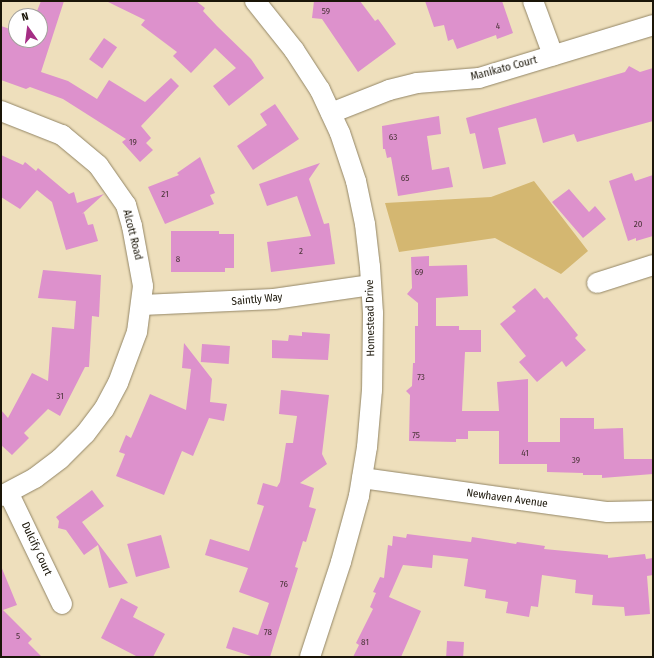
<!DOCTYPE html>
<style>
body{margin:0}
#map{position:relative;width:654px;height:658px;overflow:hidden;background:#eedfbc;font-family:"Fira Sans Condensed",sans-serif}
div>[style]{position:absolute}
.green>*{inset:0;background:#d4b771}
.building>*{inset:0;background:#dd91cc;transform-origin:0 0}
.roads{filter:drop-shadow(0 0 1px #938666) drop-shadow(0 0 1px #938666)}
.minor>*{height:20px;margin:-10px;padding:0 10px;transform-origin:10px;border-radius:10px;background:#fff}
span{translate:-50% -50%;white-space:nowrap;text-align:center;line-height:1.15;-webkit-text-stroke:4px #fff;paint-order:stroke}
.number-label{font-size:9px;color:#4b3439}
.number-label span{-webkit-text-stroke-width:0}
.street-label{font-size:11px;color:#1a1508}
.frame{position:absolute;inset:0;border:2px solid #1a1508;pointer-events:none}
.north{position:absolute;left:8px;top:8px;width:40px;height:40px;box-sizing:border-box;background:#fff;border:1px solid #a3a19c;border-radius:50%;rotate:346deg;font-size:11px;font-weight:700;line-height:16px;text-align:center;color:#1a1508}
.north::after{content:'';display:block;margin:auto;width:14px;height:18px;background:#a52d84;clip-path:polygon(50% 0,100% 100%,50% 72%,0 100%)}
</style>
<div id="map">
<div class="green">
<div style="clip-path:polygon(534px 181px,588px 251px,561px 274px,495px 238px,399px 252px,385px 203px,491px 197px)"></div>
</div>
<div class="building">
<div style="clip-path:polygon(41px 1px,64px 1px,41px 72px,68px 81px,97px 99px,109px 80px,145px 102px,171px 78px,179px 86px,141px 126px,151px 138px,146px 143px,153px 150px,140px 162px,122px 142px,126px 139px,63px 99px,30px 87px,26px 89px,1px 80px,1px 26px,16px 31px,16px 40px,40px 40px,40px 16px,35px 16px)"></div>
<div style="clip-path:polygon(106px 1px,196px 1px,205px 8px,203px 11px,217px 26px,251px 59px,264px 78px,229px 106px,213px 86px,236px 68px,215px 48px,191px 73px,173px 56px,177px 52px,141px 25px,145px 20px)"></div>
<div style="clip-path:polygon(314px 1px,360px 1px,375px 21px,378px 19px,396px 44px,358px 72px,322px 19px,312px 18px)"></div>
<div style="clip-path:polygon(425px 1px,502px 1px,513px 33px,497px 39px,496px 35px,457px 49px,453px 39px,448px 41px,444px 25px,434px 27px)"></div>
<div style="left:104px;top:38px;width:16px;height:26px;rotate:35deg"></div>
<div style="clip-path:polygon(629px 66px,640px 72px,653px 68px,653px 121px,577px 142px,574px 134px,543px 143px,536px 118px,498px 128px,506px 164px,483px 169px,475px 133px,470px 134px,466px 118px,625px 72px)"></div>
<div style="clip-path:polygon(275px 104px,299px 139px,253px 170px,237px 146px,267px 125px,260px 114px)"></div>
<div style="clip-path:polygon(439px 116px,441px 134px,427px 136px,432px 170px,449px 167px,453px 187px,398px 196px,391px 157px,387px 158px,385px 149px,383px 149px,382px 126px)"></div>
<div style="clip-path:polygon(1px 155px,23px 165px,25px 162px,36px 171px,38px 168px,69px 194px,74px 192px,77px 203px,104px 194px,82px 214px,84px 213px,88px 225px,93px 224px,98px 241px,66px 250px,52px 202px,37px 190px,20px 209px,1px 197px)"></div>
<div style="clip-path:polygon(200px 157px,215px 193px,210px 195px,214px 204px,165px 224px,148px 187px,179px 175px,177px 173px)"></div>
<div style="clip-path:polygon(320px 163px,309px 179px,324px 224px,329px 223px,335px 264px,271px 272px,267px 242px,311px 236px,297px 196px,267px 206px,259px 184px)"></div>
<div style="clip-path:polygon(632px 173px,635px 181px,653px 175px,653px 236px,636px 241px,636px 238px,628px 241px,609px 181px)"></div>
<div style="clip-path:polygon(569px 189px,589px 212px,595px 206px,606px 219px,583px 238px,552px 202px)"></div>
<div style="clip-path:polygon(171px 231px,219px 231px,219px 234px,234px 234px,234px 268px,225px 268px,225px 272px,171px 272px)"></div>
<div style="clip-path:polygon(429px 256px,429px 266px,467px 265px,468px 296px,436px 298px,436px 326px,459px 326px,459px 330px,481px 330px,481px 352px,465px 352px,462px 411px,499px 411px,497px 382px,528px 379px,528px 442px,560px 442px,560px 418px,594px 418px,594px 429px,623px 428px,624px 459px,653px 459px,653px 474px,602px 478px,602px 475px,583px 475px,583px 473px,547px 472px,547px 464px,499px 464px,499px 431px,468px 431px,468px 439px,456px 439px,456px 442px,409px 441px,410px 395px,406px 391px,412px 386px,413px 363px,415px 363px,415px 326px,418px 326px,418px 303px,407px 294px,412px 288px,411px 257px)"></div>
<div style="clip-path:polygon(43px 270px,101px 275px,99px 317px,92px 316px,89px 367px,85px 367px,60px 416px,48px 409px,24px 433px,29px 438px,12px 455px,1px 445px,1px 410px,8px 418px,32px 373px,48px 381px,52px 327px,74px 329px,76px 301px,38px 298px)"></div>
<div style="clip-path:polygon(535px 288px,544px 299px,547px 297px,561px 314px,578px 335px,575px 338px,586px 350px,566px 367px,562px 361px,537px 382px,519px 362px,526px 356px,500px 324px,516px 311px,512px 307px)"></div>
<div style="clip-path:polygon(302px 332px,330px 334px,328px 360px,272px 358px,272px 340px,288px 341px,289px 335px,302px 336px)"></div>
<div style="clip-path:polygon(184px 343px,212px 379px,210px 402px,227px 404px,224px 421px,209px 418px,193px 456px,182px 451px,164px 495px,116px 476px,125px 454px,119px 452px,126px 435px,131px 438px,150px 394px,186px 410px,191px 369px,182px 368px)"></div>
<div style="left:202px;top:344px;width:28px;height:18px;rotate:4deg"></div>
<div style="clip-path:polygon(281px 390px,329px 395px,322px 454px,327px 464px,300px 483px,314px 488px,309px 507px,316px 509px,306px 542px,303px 541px,295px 567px,298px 568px,270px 657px,254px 657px,226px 648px,233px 627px,258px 635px,269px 603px,239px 592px,248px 568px,205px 555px,210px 539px,249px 551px,264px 506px,257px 504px,263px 483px,277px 487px,280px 482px,286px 443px,293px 443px,297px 416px,279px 414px)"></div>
<div style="clip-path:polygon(92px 490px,104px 506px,82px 522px,128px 583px,109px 588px,98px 545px,84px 555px,66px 530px,58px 528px,59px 521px,56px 517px)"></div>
<div style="clip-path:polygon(407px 534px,471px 542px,472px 537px,516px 544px,517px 542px,545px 546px,544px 549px,608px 555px,608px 558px,645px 554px,646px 559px,653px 558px,653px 575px,647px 576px,650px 614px,625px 616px,624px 607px,592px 605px,593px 595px,575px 593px,576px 580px,542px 575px,538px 607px,531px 606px,529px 617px,506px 613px,508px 602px,485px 598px,486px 590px,464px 586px,468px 559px,433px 555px,432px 568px,403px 565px,389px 597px,421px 611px,401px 657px,353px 657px,359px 645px,356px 643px,373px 609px,370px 607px,376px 593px,373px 592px,380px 577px,384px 578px,388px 545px,392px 546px,393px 536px,406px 538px)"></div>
<div style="left:161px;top:535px;width:34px;height:35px;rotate:75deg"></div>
<div style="clip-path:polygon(1px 566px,17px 605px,3px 610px,32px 639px,28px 643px,42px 657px,1px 657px)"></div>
<div style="clip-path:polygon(121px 598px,138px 607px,133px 617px,165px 634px,153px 657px,138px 657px,101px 638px)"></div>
<div style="left:447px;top:641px;width:17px;height:16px;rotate:3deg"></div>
</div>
<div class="roads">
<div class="minor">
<div style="left:255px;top:1px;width:63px;rotate:51.5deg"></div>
<div style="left:294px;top:50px;width:48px;rotate:57deg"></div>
<div style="left:320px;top:90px;width:47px;rotate:65.1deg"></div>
<div style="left:340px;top:133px;width:51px;rotate:71.6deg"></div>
<div style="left:356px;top:181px;width:44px;rotate:78.2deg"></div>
<div style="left:365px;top:224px;width:43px;rotate:83.4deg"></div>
<div style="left:370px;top:267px;width:46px;rotate:86.3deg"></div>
<div style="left:373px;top:313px;width:77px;rotate:90.7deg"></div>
<div style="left:372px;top:390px;width:57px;rotate:95deg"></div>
<div style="left:367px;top:447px;width:50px;rotate:99.3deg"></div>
<div style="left:359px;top:496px;width:68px;rotate:105.3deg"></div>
<div style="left:341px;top:562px;width:100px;rotate:108.1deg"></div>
<div style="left:533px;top:1px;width:58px;rotate:69.7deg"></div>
<div style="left:1px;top:111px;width:66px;rotate:21.5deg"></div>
<div style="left:62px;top:135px;width:47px;rotate:39.8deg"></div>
<div style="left:98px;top:165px;width:49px;rotate:55deg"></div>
<div style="left:126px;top:205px;width:22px;rotate:74deg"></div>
<div style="left:132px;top:226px;width:61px;rotate:79.6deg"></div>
<div style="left:143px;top:286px;width:46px;rotate:97.4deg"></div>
<div style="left:137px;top:332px;width:54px;rotate:110.4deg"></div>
<div style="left:118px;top:383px;width:30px;rotate:118deg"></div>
<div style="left:104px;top:409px;width:31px;rotate:127deg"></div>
<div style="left:85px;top:434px;width:35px;rotate:135deg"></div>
<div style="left:60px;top:459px;width:31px;rotate:143deg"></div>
<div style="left:35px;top:478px;width:38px;rotate:152deg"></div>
<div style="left:331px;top:113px;width:62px;rotate:-21.6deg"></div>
<div style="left:389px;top:90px;width:29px;rotate:-14deg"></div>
<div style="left:417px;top:83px;width:62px;rotate:-4.6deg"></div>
<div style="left:479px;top:78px;width:182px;rotate:-16.9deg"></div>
<div style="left:597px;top:283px;width:59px;rotate:-17.8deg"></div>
<div style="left:142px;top:305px;width:132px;rotate:-2.6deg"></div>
<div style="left:274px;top:299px;width:98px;rotate:-8.2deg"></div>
<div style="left:362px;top:478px;width:248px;rotate:7.9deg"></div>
<div style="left:608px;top:512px;width:45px;rotate:-1.3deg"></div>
<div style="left:9px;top:494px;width:122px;rotate:64.3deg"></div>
</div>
</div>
<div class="number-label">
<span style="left:326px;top:11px">59</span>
<span style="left:498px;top:26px">4</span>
<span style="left:393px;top:137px">63</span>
<span style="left:133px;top:142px">19</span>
<span style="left:405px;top:178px">65</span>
<span style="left:165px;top:194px">21</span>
<span style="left:638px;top:224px">20</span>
<span style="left:301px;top:251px">2</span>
<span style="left:178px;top:259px">8</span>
<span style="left:419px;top:272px">69</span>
<span style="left:421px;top:377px">73</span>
<span style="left:60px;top:396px">31</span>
<span style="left:416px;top:435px">75</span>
<span style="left:525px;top:453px">41</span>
<span style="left:576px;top:460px">39</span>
<span style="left:284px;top:584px">76</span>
<span style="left:268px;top:632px">78</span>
<span style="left:18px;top:636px">5</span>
<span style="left:365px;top:642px">81</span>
</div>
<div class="street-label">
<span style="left:504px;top:69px;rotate:-15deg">Manikato Court</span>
<span style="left:132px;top:235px;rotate:76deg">Alcott Road</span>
<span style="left:257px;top:300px;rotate:-5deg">Saintly Way</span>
<span style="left:371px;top:318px;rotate:-91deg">Homestead Drive</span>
<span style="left:507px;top:499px;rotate:8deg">Newhaven Avenue</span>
<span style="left:36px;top:549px;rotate:65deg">Dulcify Court</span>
</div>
<div class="frame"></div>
<div class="north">N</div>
</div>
